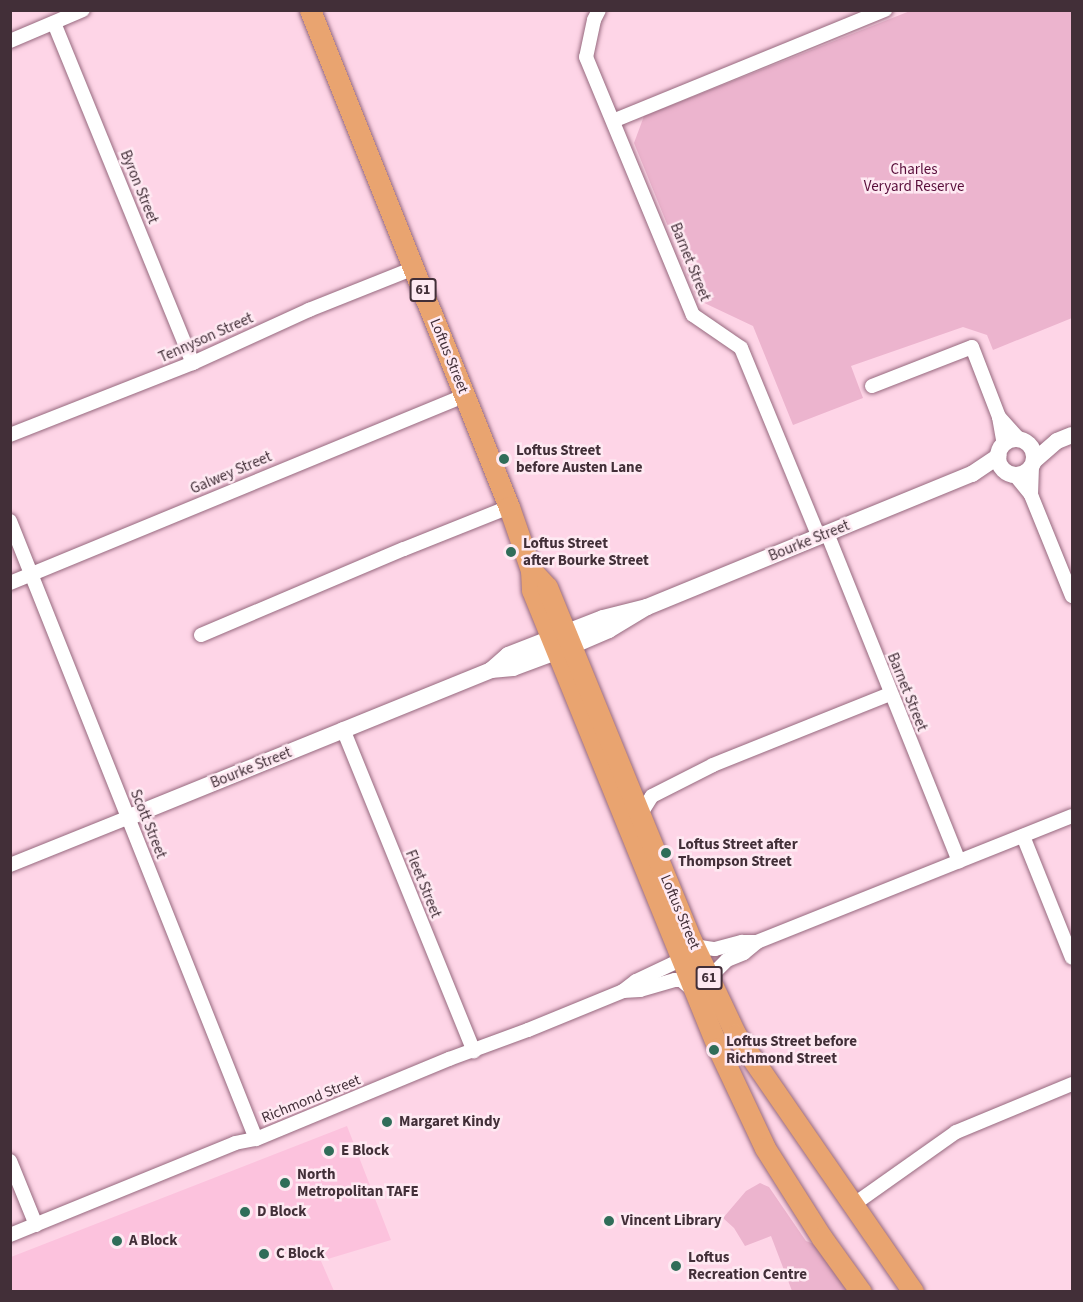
<!DOCTYPE html>
<style>
body{margin:0}
#map{position:relative;width:1083px;height:1302px;overflow:hidden;background:#fed5e7;font-family:"Source Sans 3",sans-serif}
div>[style]{position:absolute}
.built>*{inset:0;background:#fcc2dd}
.green>*{inset:0;background:#ecb4ce}
.roads{filter:drop-shadow(0 0 2px #96697e) drop-shadow(0 0 2px #96697e)}
.minor>*{height:14px;margin:-7px;padding:0 7px;transform-origin:7px;border-radius:7px;background:#fff}
.tertiary>*{height:16px;margin:-8px;padding:0 8px;transform-origin:8px;border-radius:8px;background:#fff}
.tertiary>.ring{margin:-8px;padding:0;box-sizing:content-box;background:none;border:16px solid #fff;border-radius:50%}
.primary>*{height:21px;margin:-10.5px;padding:0 10.5px;transform-origin:10.5px;border-radius:10.5px;background:#e9a470}
.dots>*{width:16px;height:16px;translate:-50% -50%;box-sizing:border-box;border:3px solid #fee9f2;border-radius:50%}
span{translate:-50% -50%;white-space:nowrap;text-align:center;line-height:1.15;-webkit-text-stroke:5px #fee9f2;paint-order:stroke}
.shield-label span{padding:2px 4px;background:#fee9f2;border:2px solid;border-radius:4px;-webkit-text-stroke-width:0}
.shield-label{font-size:14px;color:#422f38;font-weight:700}
.park-label{font-size:15px;color:#590e3b}
.street-label{font-size:15px;color:#422f38}
.poi-label{font-size:15px;color:#422f38;font-weight:700}
.left{translate:0 -50%;text-align:left}
.frame{position:absolute;inset:0;border:12px solid #422f38;pointer-events:none}
</style>
<div id="map">
<div class="built">
<div style="clip-path:polygon(347px 1126px,391px 1240px,321px 1261px,334px 1291px,11px 1291px,11px 1257px)"></div>
</div>
<div class="green">
<div style="clip-path:polygon(910px 11px,1072px 11px,1072px 318px,993px 350px,987px 335px,963px 327px,851px 366px,863px 398px,793px 425px,753px 326px,698px 300px,634px 143px,644px 116px)"></div>
<div style="clip-path:polygon(760px 1183px,769px 1187px,806px 1241px,819px 1246px,851px 1291px,792px 1291px,771px 1236px,745px 1246px,734px 1228px,723px 1218px,746px 1191px)"></div>
</div>
<div class="roads">
<div class="minor">
<div style="left:599px;top:10px;width:11px;rotate:117deg"></div>
<div style="left:594px;top:20px;width:38px;rotate:102deg"></div>
<div style="left:586px;top:57px;width:279px;rotate:67.5deg"></div>
<div style="left:693px;top:315px;width:58px;rotate:34.5deg"></div>
<div style="left:741px;top:348px;width:204px;rotate:67.6deg"></div>
<div style="left:54px;top:23px;width:367px;rotate:67.8deg"></div>
<div style="left:10px;top:41px;width:79px;rotate:-23deg"></div>
<div style="left:615px;top:120px;width:292px;rotate:-22.2deg"></div>
<div style="left:872px;top:386px;width:107px;rotate:-21.3deg"></div>
<div style="left:972px;top:347px;width:75px;rotate:68.9deg"></div>
<div style="left:999px;top:417px;width:28px;rotate:80deg"></div>
<div style="left:999px;top:417px;width:31px;rotate:48deg"></div>
<div style="left:10px;top:435px;width:197px;rotate:-21.5deg"></div>
<div style="left:193px;top:363px;width:128px;rotate:-24.6deg"></div>
<div style="left:309px;top:310px;width:113px;rotate:-21.8deg"></div>
<div style="left:1015px;top:475px;width:26px;rotate:51deg"></div>
<div style="left:1031px;top:495px;width:109px;rotate:67.9deg"></div>
<div style="left:1031px;top:495px;width:28px;rotate:-88deg"></div>
<div style="left:10px;top:521px;width:665px;rotate:68.29deg"></div>
<div style="left:827px;top:533px;width:354px;rotate:68.1deg"></div>
<div style="left:10px;top:583px;width:492px;rotate:-22.4deg"></div>
<div style="left:201px;top:635px;width:220px;rotate:-23deg"></div>
<div style="left:404px;top:549px;width:113px;rotate:-21.8deg"></div>
<div style="left:343px;top:729px;width:348px;rotate:67.9deg"></div>
<div style="left:640px;top:815px;width:22px;rotate:-58deg"></div>
<div style="left:652px;top:796px;width:68px;rotate:-26.9deg"></div>
<div style="left:713px;top:765px;width:191px;rotate:-21.9deg"></div>
<div style="left:1023px;top:836px;width:131px;rotate:68.1deg"></div>
<div style="left:10px;top:865px;width:126px;rotate:-21.9deg"></div>
<div style="left:692px;top:942px;width:9px;rotate:32deg"></div>
<div style="left:700px;top:947px;width:15px;rotate:8deg"></div>
<div style="left:715px;top:949px;width:28px;rotate:-15deg"></div>
<div style="left:742px;top:942px;width:15px"></div>
<div style="left:710px;top:981px;width:9px;rotate:-63deg"></div>
<div style="left:714px;top:973px;width:18px;rotate:-45deg"></div>
<div style="left:727px;top:960px;width:18px;rotate:-22deg"></div>
<div style="left:744px;top:953px;width:17px;rotate:-40deg"></div>
<div style="left:757px;top:942px;width:339px;rotate:-21.8deg"></div>
<div style="left:623px;top:991px;width:17px;rotate:-3deg"></div>
<div style="left:640px;top:990px;width:36px;rotate:-16deg"></div>
<div style="left:675px;top:980px;width:6px"></div>
<div style="left:681px;top:980px;width:16px;rotate:40deg"></div>
<div style="left:10px;top:1161px;width:69px;rotate:67.9deg"></div>
<div style="left:853px;top:1205px;width:126px;rotate:-35.3deg"></div>
<div style="left:956px;top:1132px;width:126px;rotate:-22.5deg"></div>
<div style="left:10px;top:1235px;width:243px;rotate:-22.2deg"></div>
<div style="left:235px;top:1143px;width:21px;rotate:-11deg"></div>
<div style="left:256px;top:1139px;width:209px;rotate:-22.5deg"></div>
<div style="left:449px;top:1059px;width:84px;rotate:-20.2deg"></div>
<div style="left:528px;top:1030px;width:103px;rotate:-22.3deg"></div>
<div style="left:623px;top:991px;width:16px;rotate:-38deg"></div>
<div style="left:636px;top:981px;width:59px;rotate:-25.3deg"></div>
</div>
<div class="tertiary">
<div class="ring" style="left:998px;top:439px;width:20px;height:20px"></div>
<div style="left:1034px;top:461px;width:30px;rotate:-41deg"></div>
<div style="left:1057px;top:441px;width:16px;rotate:-22deg"></div>
<div style="left:491px;top:670px;width:23px;rotate:-41deg"></div>
<div style="left:508px;top:655px;width:102px;rotate:-21.3deg"></div>
<div style="left:603px;top:618px;width:45px;rotate:-14deg"></div>
<div style="left:647px;top:607px;width:351px;rotate:-22.3deg"></div>
<div style="left:972px;top:474px;width:32px;rotate:-34deg"></div>
<div style="left:127px;top:818px;width:393px;rotate:-22.1deg"></div>
<div style="left:491px;top:670px;width:22px;rotate:-5deg"></div>
<div style="left:513px;top:668px;width:63px;rotate:-20.4deg"></div>
<div style="left:572px;top:646px;width:40px;rotate:-23.4deg"></div>
<div style="left:609px;top:630px;width:44px;rotate:-31.2deg"></div>
</div>
<div class="primary">
<div style="left:310px;top:10px;width:535px;rotate:68.18deg"></div>
<div style="left:509px;top:507px;width:67px;rotate:70.8deg"></div>
<div style="left:531px;top:570px;width:20px;rotate:87deg"></div>
<div style="left:532px;top:590px;width:494px;rotate:67.9deg"></div>
<div style="left:718px;top:1048px;width:110px;rotate:64.8deg"></div>
<div style="left:765px;top:1148px;width:107px;rotate:57.7deg"></div>
<div style="left:822px;top:1238px;width:67px;rotate:54.2deg"></div>
<div style="left:531px;top:570px;width:23px;rotate:47deg"></div>
<div style="left:547px;top:587px;width:383px;rotate:67.8deg"></div>
<div style="left:692px;top:942px;width:103px;rotate:64.7deg"></div>
<div style="left:736px;top:1035px;width:312px;rotate:55.4deg"></div>
</div>
</div>
<div class="dots">
<div style="left:504px;top:459px;background:#306d59"></div>
<div style="left:511px;top:552px;background:#306d59"></div>
<div style="left:666px;top:853px;background:#306d59"></div>
<div style="left:714px;top:1050px;background:#306d59"></div>
<div style="left:387px;top:1122px;background:#306d59"></div>
<div style="left:329px;top:1151px;background:#306d59"></div>
<div style="left:285px;top:1183px;background:#306d59"></div>
<div style="left:245px;top:1212px;background:#306d59"></div>
<div style="left:609px;top:1221px;background:#306d59"></div>
<div style="left:117px;top:1241px;background:#306d59"></div>
<div style="left:264px;top:1254px;background:#306d59"></div>
<div style="left:676px;top:1266px;background:#306d59"></div>
</div>
<div class="shield-label">
<span style="left:423px;top:290px">61</span>
<span style="left:709px;top:978px">61</span>
</div>
<div class="park-label">
<span style="left:914px;top:178px">Charles<br>Veryard Reserve</span>
</div>
<div class="street-label">
<span style="left:139px;top:187px;rotate:68deg">Byron Street</span>
<span style="left:690px;top:262px;rotate:68deg">Barnet Street</span>
<span style="left:206px;top:338px;rotate:-24deg">Tennyson Street</span>
<span style="left:449px;top:356px;rotate:68deg">Loftus Street</span>
<span style="left:231px;top:473px;rotate:-23deg">Galwey Street</span>
<span style="left:809px;top:541px;rotate:-22deg">Bourke Street</span>
<span style="left:907px;top:692px;rotate:68deg">Barnet Street</span>
<span style="left:251px;top:768px;rotate:-22deg">Bourke Street</span>
<span style="left:148px;top:824px;rotate:68deg">Scott Street</span>
<span style="left:423px;top:884px;rotate:68deg">Fleet Street</span>
<span style="left:680px;top:912px;rotate:67deg">Loftus Street</span>
<span style="left:311px;top:1099px;rotate:-22deg">Richmond Street</span>
</div>
<div class="poi-label">
<span class="left" style="left:516px;top:459px">Loftus Street<br>before Austen Lane</span>
<span class="left" style="left:523px;top:552px">Loftus Street<br>after Bourke Street</span>
<span class="left" style="left:678px;top:853px">Loftus Street after<br>Thompson Street</span>
<span class="left" style="left:726px;top:1050px">Loftus Street before<br>Richmond Street</span>
<span class="left" style="left:399px;top:1122px">Margaret Kindy</span>
<span class="left" style="left:341px;top:1151px">E Block</span>
<span class="left" style="left:297px;top:1183px">North<br>Metropolitan TAFE</span>
<span class="left" style="left:257px;top:1212px">D Block</span>
<span class="left" style="left:621px;top:1221px">Vincent Library</span>
<span class="left" style="left:129px;top:1241px">A Block</span>
<span class="left" style="left:276px;top:1254px">C Block</span>
<span class="left" style="left:688px;top:1266px">Loftus<br>Recreation Centre</span>
</div>
<div class="frame"></div>
</div>
